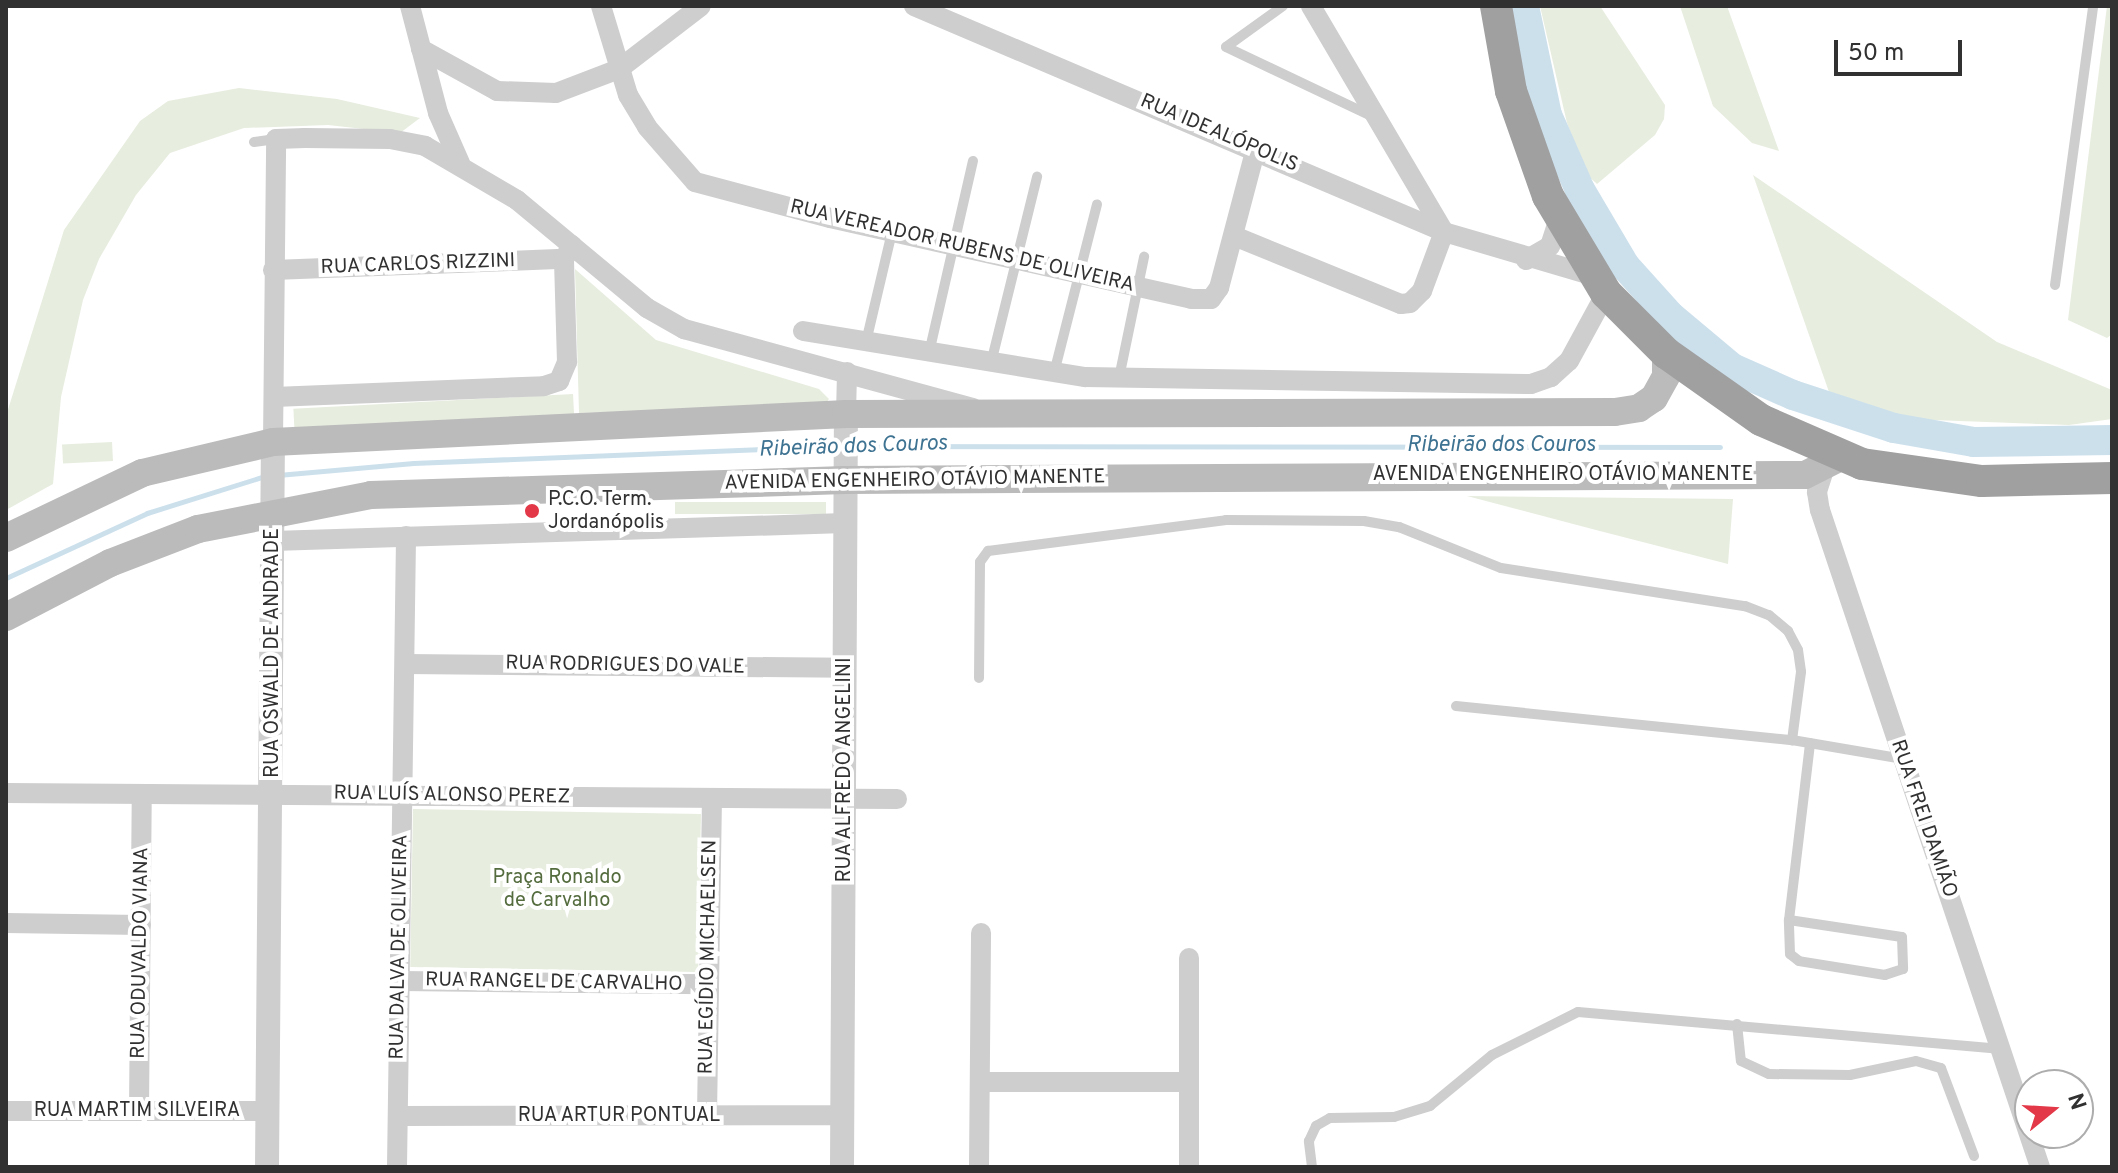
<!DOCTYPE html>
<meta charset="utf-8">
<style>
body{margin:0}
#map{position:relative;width:2118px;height:1173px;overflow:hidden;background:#fff;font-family:Overpass,sans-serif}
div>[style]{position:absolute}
.green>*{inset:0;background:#e7eddf;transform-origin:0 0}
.stream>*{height:5px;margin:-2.5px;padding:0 2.5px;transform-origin:2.5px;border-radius:2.5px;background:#cce0ec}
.river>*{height:30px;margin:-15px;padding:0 15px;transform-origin:15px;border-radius:15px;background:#cce0ec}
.building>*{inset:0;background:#181818;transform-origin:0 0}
.service>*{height:10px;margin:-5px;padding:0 5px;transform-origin:5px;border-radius:5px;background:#cecece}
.minor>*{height:20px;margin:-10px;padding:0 10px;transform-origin:10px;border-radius:10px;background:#cecece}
.tertiary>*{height:24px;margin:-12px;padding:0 12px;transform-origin:12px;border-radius:12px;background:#cecece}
.secondary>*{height:28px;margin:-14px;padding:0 14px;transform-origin:14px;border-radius:14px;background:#bbb}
.trunk>*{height:32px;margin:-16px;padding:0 16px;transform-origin:16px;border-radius:16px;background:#a0a0a0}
.dots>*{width:22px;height:22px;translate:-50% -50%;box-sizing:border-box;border:4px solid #fff;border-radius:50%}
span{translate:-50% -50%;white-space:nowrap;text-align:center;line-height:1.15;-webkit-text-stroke:8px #fff;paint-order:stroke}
.street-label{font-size:20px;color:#313131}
.poi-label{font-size:20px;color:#313131}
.left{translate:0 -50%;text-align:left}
.park-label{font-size:20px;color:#546c3e}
.water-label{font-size:22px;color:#3f7392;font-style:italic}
.frame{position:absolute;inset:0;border:8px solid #313131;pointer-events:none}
.north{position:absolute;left:2014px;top:1069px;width:80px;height:80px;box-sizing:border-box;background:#fff;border:2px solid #adadad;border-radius:50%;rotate:72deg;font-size:22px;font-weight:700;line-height:32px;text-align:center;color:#313131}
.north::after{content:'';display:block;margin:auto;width:28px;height:36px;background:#e23847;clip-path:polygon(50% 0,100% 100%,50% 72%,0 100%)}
.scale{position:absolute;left:1834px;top:40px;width:128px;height:36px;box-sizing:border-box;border:4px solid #313131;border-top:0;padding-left:10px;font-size:24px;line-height:28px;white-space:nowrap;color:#313131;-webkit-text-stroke:6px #fff;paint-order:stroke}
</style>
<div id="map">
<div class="green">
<div style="clip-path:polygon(1540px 6px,1600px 6px,1665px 105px,1664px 119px,1655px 135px,1597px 184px,1585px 173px,1567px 123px)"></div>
<div style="clip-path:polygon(1680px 6px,1727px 6px,1779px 151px,1752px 143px,1713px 106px)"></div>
<div style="clip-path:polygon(2107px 6px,2112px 6px,2112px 334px,2107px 338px,2068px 320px)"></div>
<div style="clip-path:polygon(239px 88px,337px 99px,420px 118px,400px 133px,328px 125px,244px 128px,170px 153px,136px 195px,99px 259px,83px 300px,61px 397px,53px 484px,6px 510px,6px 416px,64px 230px,140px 121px,168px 101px)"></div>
<div style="clip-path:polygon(1753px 175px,1997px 342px,2112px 390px,2112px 419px,2069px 425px,1906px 419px,1829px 392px)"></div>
<div style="clip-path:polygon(575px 269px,656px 340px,819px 389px,829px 399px,822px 408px,579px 413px)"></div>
<div style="left:573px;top:394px;width:20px;height:280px;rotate:87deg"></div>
<div style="left:112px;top:442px;width:19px;height:50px;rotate:87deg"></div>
<div style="clip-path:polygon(1467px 496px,1733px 499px,1728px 564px,1596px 530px)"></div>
<div style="left:826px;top:502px;width:12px;height:151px;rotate:90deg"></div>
<div style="left:413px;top:809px;width:288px;height:158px;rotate:1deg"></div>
</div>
<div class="stream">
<div style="left:854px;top:446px;width:866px;rotate:0.07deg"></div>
<div style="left:278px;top:475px;width:136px;rotate:-5.1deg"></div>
<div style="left:413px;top:463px;width:427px;rotate:-2.3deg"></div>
<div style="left:6px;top:578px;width:155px;rotate:-24.7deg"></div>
<div style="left:147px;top:513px;width:124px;rotate:-17.4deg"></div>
</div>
<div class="river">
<div style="left:1524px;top:6px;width:111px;rotate:78.1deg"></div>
<div style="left:1547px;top:115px;width:82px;rotate:66.3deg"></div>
<div style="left:1580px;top:190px;width:88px;rotate:59.4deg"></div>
<div style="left:1625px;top:266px;width:67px;rotate:48deg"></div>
<div style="left:1670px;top:316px;width:81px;rotate:40deg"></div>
<div style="left:1732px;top:368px;width:67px;rotate:23.9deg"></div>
<div style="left:1793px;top:395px;width:106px;rotate:18.1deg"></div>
<div style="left:1894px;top:428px;width:81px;rotate:9.9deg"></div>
<div style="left:1974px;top:442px;width:138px;rotate:-0.8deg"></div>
</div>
<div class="building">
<div style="left:538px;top:505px;width:11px;height:13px;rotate:85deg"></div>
</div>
<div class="service">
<div style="left:1283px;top:6px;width:70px;rotate:144.3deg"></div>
<div style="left:1226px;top:47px;width:161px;rotate:25.4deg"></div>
<div style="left:254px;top:142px;width:22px;rotate:-8deg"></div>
<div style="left:2055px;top:285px;width:282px;rotate:-82.2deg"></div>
<div style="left:866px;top:342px;width:113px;rotate:-76.7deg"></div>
<div style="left:929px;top:353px;width:197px;rotate:-77.1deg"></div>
<div style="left:991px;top:363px;width:192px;rotate:-76.1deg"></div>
<div style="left:1054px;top:373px;width:174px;rotate:-75.7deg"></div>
<div style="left:1119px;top:378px;width:124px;rotate:-78.3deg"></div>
<div style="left:979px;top:678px;width:116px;rotate:-89.5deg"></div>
<div style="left:980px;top:562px;width:14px;rotate:-54deg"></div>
<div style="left:988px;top:551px;width:240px;rotate:-7.4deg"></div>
<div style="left:1226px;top:520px;width:138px;rotate:0.4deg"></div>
<div style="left:1364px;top:521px;width:36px;rotate:10deg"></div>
<div style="left:1399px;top:527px;width:110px;rotate:21.9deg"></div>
<div style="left:1501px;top:568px;width:247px;rotate:8.9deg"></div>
<div style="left:1745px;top:606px;width:26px;rotate:21deg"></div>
<div style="left:1769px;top:615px;width:25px;rotate:40deg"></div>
<div style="left:1788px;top:631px;width:21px;rotate:62deg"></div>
<div style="left:1798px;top:650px;width:22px;rotate:82deg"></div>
<div style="left:1801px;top:672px;width:69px;rotate:97.5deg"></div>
<div style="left:1456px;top:706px;width:338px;rotate:5.8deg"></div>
<div style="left:1792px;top:740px;width:113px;rotate:9.7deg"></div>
<div style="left:1789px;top:920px;width:114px;rotate:8.6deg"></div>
<div style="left:1902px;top:937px;width:32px;rotate:88deg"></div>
<div style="left:1903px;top:969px;width:19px;rotate:162deg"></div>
<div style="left:1885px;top:975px;width:87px;rotate:-170.8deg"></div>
<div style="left:1799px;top:961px;width:11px;rotate:-142deg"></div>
<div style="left:1790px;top:954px;width:34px;rotate:-92deg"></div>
<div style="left:1789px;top:920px;width:178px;rotate:-83.2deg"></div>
<div style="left:1737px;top:1024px;width:37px;rotate:84deg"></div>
<div style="left:1741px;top:1061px;width:31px;rotate:25deg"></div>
<div style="left:1769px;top:1074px;width:81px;rotate:0.7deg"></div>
<div style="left:1850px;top:1075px;width:67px;rotate:-12deg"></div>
<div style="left:1916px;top:1061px;width:26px;rotate:16deg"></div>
<div style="left:1941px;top:1068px;width:94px;rotate:69.4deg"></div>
<div style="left:1312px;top:1167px;width:26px;rotate:-97deg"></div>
<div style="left:1309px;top:1141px;width:17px;rotate:-65deg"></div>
<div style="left:1316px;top:1126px;width:16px;rotate:-30deg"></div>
<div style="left:1330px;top:1118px;width:64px;rotate:-0.9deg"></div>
<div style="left:1394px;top:1117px;width:38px;rotate:-17deg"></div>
<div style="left:1430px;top:1106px;width:80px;rotate:-39.4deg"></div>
<div style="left:1492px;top:1055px;width:96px;rotate:-26.6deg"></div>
<div style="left:1578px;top:1012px;width:425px;rotate:5deg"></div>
</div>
<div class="minor">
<div style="left:410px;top:6px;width:111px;rotate:75.3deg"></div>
<div style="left:438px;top:113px;width:55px;rotate:66.3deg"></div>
<div style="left:601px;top:6px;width:93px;rotate:73.1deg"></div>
<div style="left:628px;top:95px;width:37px;rotate:59deg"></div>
<div style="left:647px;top:127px;width:73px;rotate:48.9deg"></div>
<div style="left:695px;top:182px;width:140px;rotate:14.9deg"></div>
<div style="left:830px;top:218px;width:370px;rotate:12.6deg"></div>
<div style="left:1191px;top:299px;width:20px"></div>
<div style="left:1211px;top:299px;width:14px;rotate:-54deg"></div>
<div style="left:1219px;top:288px;width:145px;rotate:-75.2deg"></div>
<div style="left:914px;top:6px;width:576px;rotate:23.09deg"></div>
<div style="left:1444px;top:232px;width:156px;rotate:16.3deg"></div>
<div style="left:421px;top:49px;width:87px;rotate:28.9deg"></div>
<div style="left:497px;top:91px;width:59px;rotate:1.9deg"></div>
<div style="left:556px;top:93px;width:67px;rotate:-20.9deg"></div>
<div style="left:619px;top:69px;width:103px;rotate:-37.5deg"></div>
<div style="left:1234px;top:236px;width:180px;rotate:22.2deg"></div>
<div style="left:1401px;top:304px;width:9px;rotate:-6deg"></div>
<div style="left:1410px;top:303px;width:17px;rotate:-45deg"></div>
<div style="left:1422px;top:291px;width:63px;rotate:-69.6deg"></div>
<div style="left:1444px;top:232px;width:262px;rotate:-120.5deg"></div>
<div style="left:1526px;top:260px;width:28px;rotate:-30deg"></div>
<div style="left:1550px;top:246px;width:32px;rotate:-72deg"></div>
<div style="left:273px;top:270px;width:291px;rotate:-2.2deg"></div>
<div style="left:803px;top:331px;width:286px;rotate:9.3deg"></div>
<div style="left:1085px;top:377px;width:446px;rotate:0.9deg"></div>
<div style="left:1531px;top:384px;width:21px;rotate:-19deg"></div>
<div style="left:1551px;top:377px;width:24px;rotate:-42deg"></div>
<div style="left:1569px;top:361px;width:77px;rotate:-61.4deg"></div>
<div style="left:274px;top:397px;width:270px;rotate:-2.3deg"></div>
<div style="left:544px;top:386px;width:16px;rotate:-18deg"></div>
<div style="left:559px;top:381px;width:21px;rotate:-67deg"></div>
<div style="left:567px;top:362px;width:103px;rotate:-91.7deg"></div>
<div style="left:564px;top:259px;width:16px;rotate:-60deg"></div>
<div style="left:846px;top:414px;width:42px;rotate:-88.6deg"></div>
<div style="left:273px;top:442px;width:303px;rotate:-89.4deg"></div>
<div style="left:276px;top:139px;width:29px;rotate:-2deg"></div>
<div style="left:305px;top:138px;width:85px;rotate:0.7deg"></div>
<div style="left:390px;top:139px;width:36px;rotate:11deg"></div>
<div style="left:425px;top:146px;width:107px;rotate:30.4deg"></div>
<div style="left:517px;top:200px;width:169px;rotate:39.7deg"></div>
<div style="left:647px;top:308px;width:43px;rotate:29.6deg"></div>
<div style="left:684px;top:329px;width:300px;rotate:15.3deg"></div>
<div style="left:1824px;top:470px;width:23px;rotate:108deg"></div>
<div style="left:1817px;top:492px;width:18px;rotate:81deg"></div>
<div style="left:1820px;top:510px;width:693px;rotate:71.49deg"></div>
<div style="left:273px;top:541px;width:572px;rotate:-1.8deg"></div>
<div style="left:405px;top:664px;width:441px;rotate:0.5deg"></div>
<div style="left:6px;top:793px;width:891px;rotate:0.39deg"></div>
<div style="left:6px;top:923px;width:135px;rotate:0.8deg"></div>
<div style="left:400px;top:981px;width:308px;rotate:0.6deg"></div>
<div style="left:980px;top:1082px;width:209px"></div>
<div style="left:6px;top:1111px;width:262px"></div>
<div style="left:139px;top:1111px;width:317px;rotate:-89.5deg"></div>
<div style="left:707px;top:1115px;width:316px;rotate:-89.1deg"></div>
<div style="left:398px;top:1116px;width:443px;rotate:-0.1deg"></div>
<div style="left:397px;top:1167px;width:631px;rotate:-89.18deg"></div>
<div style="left:979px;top:1167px;width:234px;rotate:-89.5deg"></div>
<div style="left:1189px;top:1167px;width:209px;rotate:-90deg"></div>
</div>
<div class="tertiary">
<div style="left:267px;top:1167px;width:725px;rotate:-89.53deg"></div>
<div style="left:842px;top:1167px;width:753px;rotate:-89.7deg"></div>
</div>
<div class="secondary">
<div style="left:6px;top:538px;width:151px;rotate:-25.5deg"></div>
<div style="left:142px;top:473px;width:135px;rotate:-13.3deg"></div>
<div style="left:273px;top:442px;width:574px;rotate:-2.8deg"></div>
<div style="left:846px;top:414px;width:769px;rotate:-0.15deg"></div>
<div style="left:1615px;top:412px;width:24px;rotate:-9deg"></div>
<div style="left:1639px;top:408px;width:18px;rotate:-34deg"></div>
<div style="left:1654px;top:398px;width:25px;rotate:-61deg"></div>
<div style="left:1666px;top:376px;width:23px;rotate:-90deg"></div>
<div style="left:6px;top:617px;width:117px;rotate:-27.4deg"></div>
<div style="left:110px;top:563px;width:94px;rotate:-21.1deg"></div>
<div style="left:198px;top:529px;width:176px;rotate:-11.1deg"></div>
<div style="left:371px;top:495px;width:474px;rotate:-1.8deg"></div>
<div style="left:845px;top:480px;width:960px;rotate:-0.3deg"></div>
<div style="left:1805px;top:475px;width:40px;rotate:-26.6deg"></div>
</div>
<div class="trunk">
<div style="left:1496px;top:6px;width:86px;rotate:80deg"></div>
<div style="left:1511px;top:91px;width:111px;rotate:70.6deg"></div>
<div style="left:1548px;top:196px;width:113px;rotate:59.1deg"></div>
<div style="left:1606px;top:293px;width:85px;rotate:45deg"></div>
<div style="left:1666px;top:353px;width:116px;rotate:35.2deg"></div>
<div style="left:1761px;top:420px;width:110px;rotate:23.5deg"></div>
<div style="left:1862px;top:464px;width:121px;rotate:8.1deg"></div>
<div style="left:1982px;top:481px;width:130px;rotate:-1.3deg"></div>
</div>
<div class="dots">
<div style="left:532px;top:511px;background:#e23847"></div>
</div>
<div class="street-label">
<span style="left:1219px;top:134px;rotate:23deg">RUA IDEALÓPOLIS</span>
<span style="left:962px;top:247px;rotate:13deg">RUA VEREADOR RUBENS DE OLIVEIRA</span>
<span style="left:418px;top:265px;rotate:-2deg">RUA CARLOS RIZZINI</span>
<span style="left:1563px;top:475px">AVENIDA ENGENHEIRO OTÁVIO MANENTE</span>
<span style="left:915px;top:481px;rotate:-1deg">AVENIDA ENGENHEIRO OTÁVIO MANENTE</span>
<span style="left:273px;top:653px;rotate:-90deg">RUA OSWALD DE ANDRADE</span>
<span style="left:625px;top:666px;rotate:1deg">RUA RODRIGUES DO VALE</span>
<span style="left:845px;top:770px;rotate:-90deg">RUA ALFREDO ANGELINI</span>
<span style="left:452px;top:796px;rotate:1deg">RUA LUÍS ALONSO PEREZ</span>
<span style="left:1923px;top:819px;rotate:71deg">RUA FREI DAMIÃO</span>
<span style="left:400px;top:947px;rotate:-89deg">RUA DALVA DE OLIVEIRA</span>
<span style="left:141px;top:953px;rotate:-89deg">RUA ODUVALDO VIANA</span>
<span style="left:709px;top:957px;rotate:-89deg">RUA EGÍDIO MICHAELSEN</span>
<span style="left:554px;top:983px;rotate:1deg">RUA RANGEL DE CARVALHO</span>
<span style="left:137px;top:1111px">RUA MARTIM SILVEIRA</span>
<span style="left:619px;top:1116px">RUA ARTUR PONTUAL</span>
</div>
<div class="poi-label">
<span class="left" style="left:548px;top:512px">P.C.O. Term.<br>Jordanópolis</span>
</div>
<div class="park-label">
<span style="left:557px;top:890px">Praça Ronaldo<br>de Carvalho</span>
</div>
<div class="water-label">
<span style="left:1501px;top:446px">Ribeirão dos Couros</span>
<span style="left:853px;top:447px;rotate:-2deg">Ribeirão dos Couros</span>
</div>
<div class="frame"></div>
<div class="north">N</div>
<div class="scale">50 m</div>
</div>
